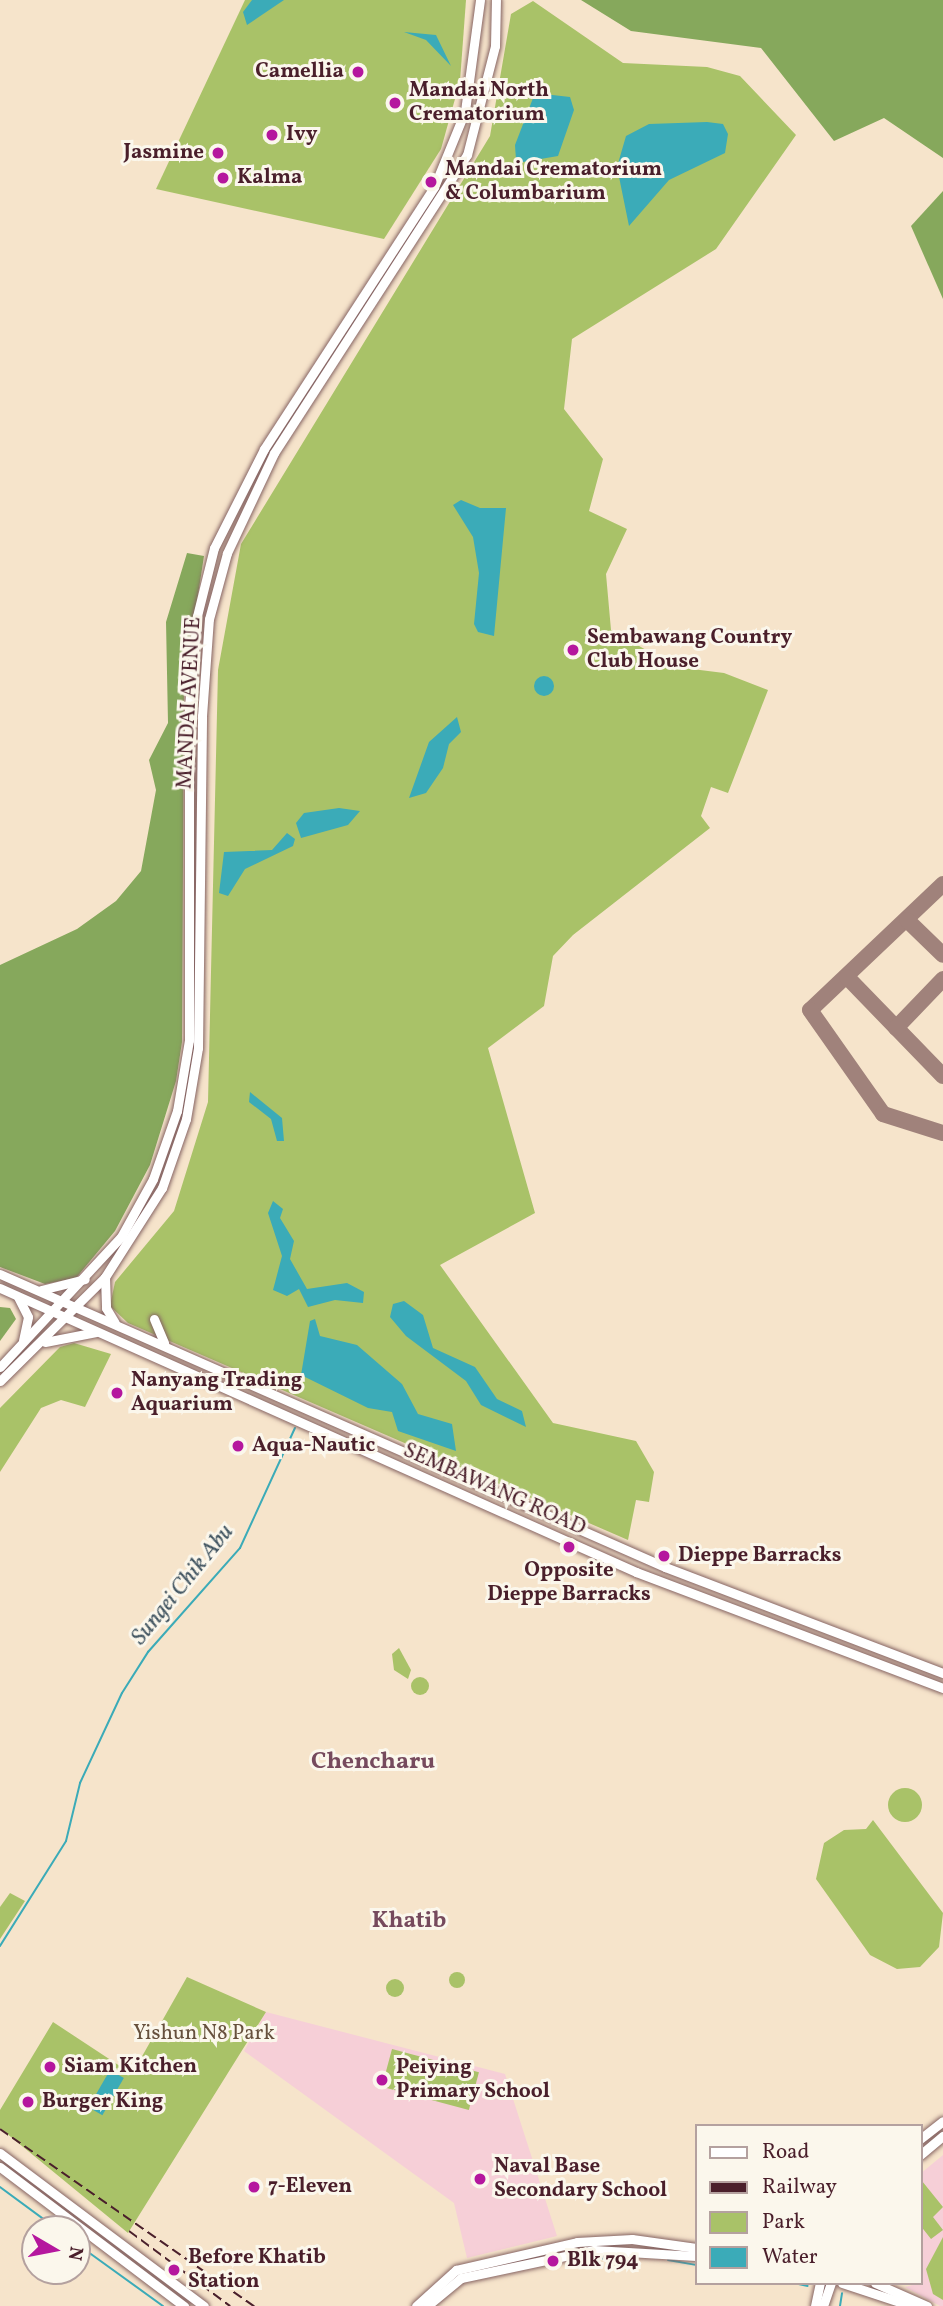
<!DOCTYPE html>
<style>
body{margin:0}
#map{position:relative;width:943px;height:2306px;overflow:hidden;background:#f6e4cb;font-family:Vollkorn,serif}
div>[style]{position:absolute}
.built>*{inset:0;background:#f6cfd7}
.green>*{inset:0;background:#a9c268;transform-origin:0 0}
.round{border-radius:50%}
.forest>*{inset:0;background:#86a85c}
.water>*{inset:0;background:#3babb8;transform-origin:0 0}
.stream>*{height:2px;margin:-1px;padding:0 1px;transform-origin:1px;border-radius:1px;background:#3babb8}
.taxiway>*{height:16px;margin:-8px;padding:0 8px;transform-origin:8px;border-radius:8px;background:#a0827b}
.roads{filter:drop-shadow(0 0 2px #866463) drop-shadow(0 0 2px #866463)}
.major>*{height:9px;margin:-4.5px;padding:0 4.5px;transform-origin:4.5px;border-radius:4.5px;background:#fff}
.rail>*{height:2px;margin-top:-1px;transform-origin:0;background:repeating-linear-gradient(90deg,#4a1f2b 0 10px,transparent 0 15px)}
.dots>*{width:19px;height:19px;translate:-50% -50%;box-sizing:border-box;border:4px solid #fbf7ec;border-radius:50%}
span{translate:-50% -50%;white-space:nowrap;text-align:center;line-height:1.15;-webkit-text-stroke:6px #fbf7ec;paint-order:stroke}
.poi-label{font-size:21px;color:#4a1f2b;font-weight:700}
.right{translate:-100% -50%;text-align:right}
.left{translate:0 -50%;text-align:left}
.street-label{font-size:21px;color:#4a1f2b}
.park-label{font-size:21px;color:#66503d}
.water-label{font-size:23px;color:#445763;font-style:italic}
.neighbourhood-label{font-size:23px;color:#764a5d;font-weight:700}
.quarter-label{font-size:24px;color:#764a5d;font-weight:700}
.legend{position:absolute;left:695px;top:2124px;width:228px;height:161px;box-sizing:border-box;background:#fbf7ec;border:2px solid #b4a19f;margin:0;padding:9px 12px;list-style:none;font-size:21px;color:#4a1f2b}
.legend li{display:flex;align-items:center;gap:14px;height:35px}
.legend b{width:35px;border:2px solid #b4a19f}
.north{position:absolute;left:21px;top:2215px;width:70px;height:70px;box-sizing:border-box;background:#fbf7ec;border:2px solid #b4a19f;border-radius:50%;rotate:100deg;font-size:19px;font-weight:700;line-height:28px;text-align:center;color:#4a1f2b}
.north::after{content:'';display:block;margin:auto;width:24px;height:32px;background:#b5179e;clip-path:polygon(50% 0,100% 100%,50% 72%,0 100%)}
</style>
<div id="map">
<div class="built">
<div style="clip-path:polygon(266px 2012px,505px 2074px,557px 2236px,467px 2258px,454px 2203px,244px 2051px)"></div>
<div style="clip-path:polygon(943px 2155px,943px 2306px,940px 2306px,905px 2287px,920px 2283px,920px 2174px)"></div>
</div>
<div class="green">
<div style="clip-path:polygon(245px 0,466px 0,460px 81px,441px 149px,384px 239px,156px 189px)"></div>
<div style="clip-path:polygon(533px 1px,623px 63px,707px 67px,740px 76px,796px 135px,716px 249px,572px 339px,564px 409px,603px 459px,589px 511px,627px 529px,606px 574px,611px 630px,676px 667px,724px 673px,768px 690px,728px 793px,711px 787px,701px 816px,710px 828px,573px 935px,553px 956px,544px 1006px,488px 1048px,535px 1213px,440px 1265px,553px 1423px,636px 1441px,654px 1472px,649px 1502px,636px 1500px,628px 1540px,128px 1323px,110px 1306px,115px 1282px,174px 1211px,208px 1102px,218px 670px,241px 544px,490px 136px,511px 14px)"></div>
<div style="clip-path:polygon(74px 1343px,111px 1354px,85px 1407px,61px 1400px,41px 1408px,0 1472px,0 1408px,60px 1347px)"></div>
<div style="clip-path:polygon(399px 1648px,411px 1670px,408px 1679px,394px 1670px,392px 1654px)"></div>
<div class="round" style="left:411px;top:1677px;width:18px;height:18px"></div>
<div class="round" style="left:888px;top:1788px;width:34px;height:34px"></div>
<div style="clip-path:polygon(873px 1820px,943px 1913px,939px 1947px,920px 1967px,897px 1969px,870px 1955px,816px 1879px,824px 1843px,844px 1830px,866px 1829px)"></div>
<div style="clip-path:polygon(10px 1893px,25px 1901px,0 1939px,0 1907px)"></div>
<div class="round" style="left:449px;top:1972px;width:16px;height:16px"></div>
<div style="clip-path:polygon(187px 1977px,266px 2012px,128px 2233px,0 2128px,0 2110px,53px 2022px,132px 2074px)"></div>
<div class="round" style="left:386px;top:1979px;width:18px;height:18px"></div>
<div style="left:392px;top:2049px;width:90px;height:39px;rotate:15deg"></div>
<div style="clip-path:polygon(922px 2181px,943px 2207px,933px 2217px,943px 2230px,931px 2239px,920px 2225px)"></div>
<div style="clip-path:polygon(943px 2237px,943px 2300px,933px 2294px,926px 2269px)"></div>
</div>
<div class="forest">
<div style="clip-path:polygon(581px 0,943px 0,943px 158px,884px 118px,834px 141px,761px 48px,631px 31px)"></div>
<div style="clip-path:polygon(943px 191px,943px 299px,911px 226px)"></div>
<div style="clip-path:polygon(187px 553px,204px 556px,184px 686px,182px 1042px,176px 1081px,150px 1165px,115px 1231px,76px 1278px,45px 1284px,0 1267px,0 965px,77px 929px,116px 901px,141px 871px,156px 790px,149px 760px,168px 723px,166px 622px)"></div>
<div style="clip-path:polygon(0 1307px,10px 1308px,16px 1319px,0 1341px)"></div>
</div>
<div class="water">
<div style="clip-path:polygon(252px 0,284px 0,247px 25px,243px 12px)"></div>
<div style="clip-path:polygon(404px 32px,436px 35px,451px 66px,426px 40px)"></div>
<div style="clip-path:polygon(535px 93px,570px 97px,574px 110px,558px 156px,523px 162px,516px 160px,515px 145px)"></div>
<div style="clip-path:polygon(707px 122px,723px 124px,728px 134px,725px 153px,669px 180px,629px 226px,617px 167px,626px 136px,649px 124px)"></div>
<div style="clip-path:polygon(461px 500px,480px 508px,506px 508px,494px 636px,478px 632px,474px 624px,479px 573px,473px 537px,453px 505px)"></div>
<div class="round" style="left:534px;top:676px;width:20px;height:20px"></div>
<div style="clip-path:polygon(457px 717px,461px 732px,449px 744px,443px 768px,426px 793px,409px 798px,429px 742px)"></div>
<div style="clip-path:polygon(339px 808px,360px 811px,348px 825px,301px 838px,296px 823px,304px 813px)"></div>
<div style="clip-path:polygon(287px 833px,295px 839px,293px 846px,245px 869px,228px 896px,219px 893px,224px 852px,272px 850px)"></div>
<div style="clip-path:polygon(250px 1092px,282px 1118px,284px 1141px,277px 1141px,271px 1119px,249px 1102px)"></div>
<div style="clip-path:polygon(273px 1201px,283px 1209px,280px 1218px,294px 1241px,290px 1259px,307px 1289px,347px 1283px,364px 1292px,363px 1303px,335px 1300px,308px 1307px,299px 1289px,287px 1296px,273px 1290px,282px 1256px,268px 1213px)"></div>
<div style="clip-path:polygon(404px 1301px,423px 1315px,433px 1348px,475px 1367px,497px 1399px,522px 1411px,526px 1427px,481px 1405px,466px 1381px,406px 1336px,390px 1317px,393px 1304px)"></div>
<div style="clip-path:polygon(315px 1319px,320px 1336px,357px 1345px,402px 1384px,418px 1414px,452px 1424px,456px 1451px,398px 1431px,392px 1412px,368px 1408px,301px 1375px,310px 1321px)"></div>
<div style="left:110px;top:2070px;width:16px;height:43px;rotate:30deg"></div>
</div>
<div class="stream">
<div style="left:0;top:1946px;width:124px;rotate:-57.8deg"></div>
<div style="left:66px;top:1841px;width:60px;rotate:-76.4deg"></div>
<div style="left:80px;top:1783px;width:99px;rotate:-65deg"></div>
<div style="left:122px;top:1693px;width:49px;rotate:-57.6deg"></div>
<div style="left:148px;top:1652px;width:139px;rotate:-48.5deg"></div>
<div style="left:240px;top:1548px;width:132px;rotate:-65.4deg"></div>
<div style="left:0;top:2187px;width:71px;rotate:36.4deg"></div>
<div style="left:77px;top:2244px;width:106px;rotate:35.8deg"></div>
<div style="left:668px;top:2260px;width:28px;rotate:10deg"></div>
<div style="left:575px;top:2262px;width:47px;rotate:-7.3deg"></div>
<div style="left:794px;top:2283px;width:14px;rotate:12deg"></div>
<div style="left:840px;top:2306px;width:13px;rotate:-81deg"></div>
</div>
<div class="taxiway">
<div style="left:943px;top:884px;width:183px;rotate:136.5deg"></div>
<div style="left:810px;top:1010px;width:127px;rotate:54.9deg"></div>
<div style="left:883px;top:1114px;width:63px;rotate:17.6deg"></div>
<div style="left:907px;top:920px;width:50px;rotate:44.2deg"></div>
<div style="left:847px;top:977px;width:138px;rotate:45.9deg"></div>
<div style="left:896px;top:1028px;width:68px;rotate:-46.2deg"></div>
</div>
<div class="roads">
<div class="major">
<div style="left:0;top:1274px;width:727px;rotate:23.78deg"></div>
<div style="left:665px;top:1567px;width:298px;rotate:20.9deg"></div>
<div style="left:105px;top:1277px;width:31px;rotate:88deg"></div>
<div style="left:106px;top:1308px;width:17px;rotate:59deg"></div>
<div style="left:0;top:1288px;width:697px;rotate:24.06deg"></div>
<div style="left:636px;top:1572px;width:328px;rotate:20.7deg"></div>
<div style="left:41px;top:1290px;width:45px;rotate:-14deg"></div>
<div style="left:18px;top:1297px;width:22px;rotate:63deg"></div>
<div style="left:28px;top:1317px;width:24px;rotate:102deg"></div>
<div style="left:154px;top:1319px;width:26px;rotate:67deg"></div>
<div style="left:45px;top:1342px;width:52px;rotate:-11.1deg"></div>
<div style="left:0;top:1367px;width:178px;rotate:-47.1deg"></div>
<div style="left:121px;top:1237px;width:66px;rotate:-61.1deg"></div>
<div style="left:153px;top:1179px;width:72px;rotate:-70.6deg"></div>
<div style="left:177px;top:1111px;width:72px;rotate:-80.4deg"></div>
<div style="left:189px;top:1040px;width:333px;rotate:-90deg"></div>
<div style="left:189px;top:707px;width:91px;rotate:-85deg"></div>
<div style="left:197px;top:616px;width:70px;rotate:-76deg"></div>
<div style="left:214px;top:548px;width:111px;rotate:-63.2deg"></div>
<div style="left:264px;top:449px;width:312px;rotate:-57deg"></div>
<div style="left:434px;top:187px;width:82px;rotate:-67.8deg"></div>
<div style="left:465px;top:111px;width:112px;rotate:-82.3deg"></div>
<div style="left:0;top:1381px;width:148px;rotate:-44.7deg"></div>
<div style="left:105px;top:1277px;width:106px;rotate:-57.4deg"></div>
<div style="left:162px;top:1188px;width:73px;rotate:-70.8deg"></div>
<div style="left:186px;top:1119px;width:72px;rotate:-80.4deg"></div>
<div style="left:198px;top:1048px;width:332px;rotate:-89.3deg"></div>
<div style="left:202px;top:716px;width:97px;rotate:-85.9deg"></div>
<div style="left:209px;top:619px;width:68px;rotate:-74.7deg"></div>
<div style="left:227px;top:553px;width:110px;rotate:-64.8deg"></div>
<div style="left:274px;top:453px;width:355px;rotate:-57.1deg"></div>
<div style="left:467px;top:155px;width:113px;rotate:-75.6deg"></div>
<div style="left:495px;top:46px;width:46px;rotate:-88.8deg"></div>
<div style="left:920px;top:2139px;width:29px;rotate:-38deg"></div>
<div style="left:0;top:2153px;width:255px;rotate:36.9deg"></div>
<div style="left:920px;top:2155px;width:30px;rotate:-40deg"></div>
<div style="left:0;top:2167px;width:231px;rotate:37.1deg"></div>
<div style="left:842px;top:2283px;width:74px;rotate:18.2deg"></div>
<div style="left:875px;top:2283px;width:57px;rotate:23.9deg"></div>
<div style="left:416px;top:2306px;width:54px;rotate:-42deg"></div>
<div style="left:456px;top:2270px;width:124px;rotate:-13deg"></div>
<div style="left:577px;top:2242px;width:55px;rotate:-3.1deg"></div>
<div style="left:632px;top:2239px;width:65px;rotate:8deg"></div>
<div style="left:427px;top:2306px;width:44px;rotate:-39.5deg"></div>
<div style="left:461px;top:2278px;width:136px;rotate:-11.9deg"></div>
<div style="left:594px;top:2250px;width:102px;rotate:3.4deg"></div>
<div style="left:815px;top:2306px;width:24px;rotate:-78deg"></div>
<div style="left:823px;top:2306px;width:24px;rotate:-71deg"></div>
</div>
</div>
<div class="rail">
<div style="left:0;top:2129px;width:310px;rotate:34.9deg"></div>
<div style="left:129px;top:2231px;width:126px;rotate:36.6deg"></div>
</div>
<div class="dots">
<div style="left:358px;top:72px;background:#b5179e"></div>
<div style="left:395px;top:103px;background:#b5179e"></div>
<div style="left:272px;top:135px;background:#b5179e"></div>
<div style="left:218px;top:153px;background:#b5179e"></div>
<div style="left:223px;top:178px;background:#b5179e"></div>
<div style="left:431px;top:182px;background:#b5179e"></div>
<div style="left:573px;top:650px;background:#b5179e"></div>
<div style="left:117px;top:1393px;background:#b5179e"></div>
<div style="left:238px;top:1446px;background:#b5179e"></div>
<div style="left:569px;top:1547px;background:#b5179e"></div>
<div style="left:664px;top:1556px;background:#b5179e"></div>
<div style="left:50px;top:2067px;background:#b5179e"></div>
<div style="left:382px;top:2080px;background:#b5179e"></div>
<div style="left:28px;top:2102px;background:#b5179e"></div>
<div style="left:480px;top:2179px;background:#b5179e"></div>
<div style="left:254px;top:2187px;background:#b5179e"></div>
<div style="left:553px;top:2261px;background:#b5179e"></div>
<div style="left:174px;top:2270px;background:#b5179e"></div>
</div>
<div class="poi-label">
<span class="right" style="left:344px;top:72px">Camellia</span>
<span class="left" style="left:409px;top:103px">Mandai North<br>Crematorium</span>
<span class="left" style="left:286px;top:135px">Ivy</span>
<span class="right" style="left:204px;top:153px">Jasmine</span>
<span class="left" style="left:445px;top:182px">Mandai Crematorium<br>&amp; Columbarium</span>
<span class="left" style="left:237px;top:178px">Kalma</span>
<span class="left" style="left:587px;top:650px">Sembawang Country<br>Club House</span>
<span class="left" style="left:131px;top:1393px">Nanyang Trading<br>Aquarium</span>
<span class="left" style="left:252px;top:1446px">Aqua-Nautic</span>
<span class="left" style="left:678px;top:1556px">Dieppe Barracks</span>
<span style="left:569px;top:1583px">Opposite<br>Dieppe Barracks</span>
<span class="left" style="left:64px;top:2067px">Siam Kitchen</span>
<span class="left" style="left:396px;top:2080px">Peiying<br>Primary School</span>
<span class="left" style="left:42px;top:2102px">Burger King</span>
<span class="left" style="left:494px;top:2179px">Naval Base<br>Secondary School</span>
<span class="left" style="left:268px;top:2187px">7-Eleven</span>
<span class="left" style="left:188px;top:2270px">Before Khatib<br>Station</span>
<span class="left" style="left:567px;top:2261px">Blk 794</span>
</div>
<div class="street-label">
<span style="left:190px;top:703px;rotate:-87deg">MANDAI AVENUE</span>
<span style="left:494px;top:1490px;rotate:24deg">SEMBAWANG ROAD</span>
</div>
<div class="park-label">
<span style="left:204px;top:2034px">Yishun N8 Park</span>
</div>
<div class="water-label">
<span style="left:183px;top:1585px;rotate:-51deg">Sungei Chik Abu</span>
</div>
<div class="neighbourhood-label">
<span style="left:409px;top:1921px">Khatib</span>
</div>
<div class="quarter-label">
<span style="left:373px;top:1763px">Chencharu</span>
</div>
<ul class="legend">
<li><b style="height:9px;background:#fff"></b>Road</li>
<li><b style="height:9px;background:#4a1f2b"></b>Railway</li>
<li><b style="height:19px;background:#a9c268"></b>Park</li>
<li><b style="height:19px;background:#3babb8"></b>Water</li>
</ul>
<div class="north">N</div>
</div>
